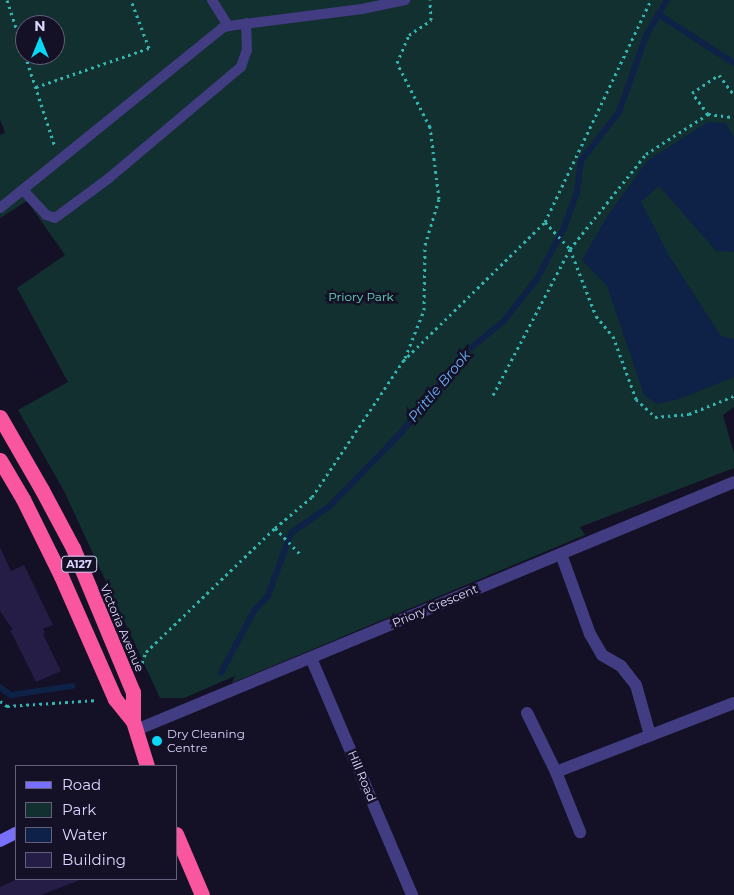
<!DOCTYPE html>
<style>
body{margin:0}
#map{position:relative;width:734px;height:895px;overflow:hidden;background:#141026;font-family:Montserrat,sans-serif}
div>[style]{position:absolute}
.green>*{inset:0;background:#133030}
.water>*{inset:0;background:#0e2147}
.stream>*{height:5.5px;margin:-2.75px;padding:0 2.75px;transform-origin:2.75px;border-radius:2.75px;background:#0e2147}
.building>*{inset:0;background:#261d46}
.path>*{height:3px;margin-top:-1.5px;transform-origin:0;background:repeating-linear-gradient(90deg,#33b5b1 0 2.5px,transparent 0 6.5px)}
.lane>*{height:10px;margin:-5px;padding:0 5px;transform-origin:5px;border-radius:5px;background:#423d83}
.street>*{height:12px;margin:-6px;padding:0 6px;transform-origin:6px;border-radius:6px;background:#423d83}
.secondary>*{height:12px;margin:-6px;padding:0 6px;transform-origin:6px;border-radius:6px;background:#7870fb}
.highway>*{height:15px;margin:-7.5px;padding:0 7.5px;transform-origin:7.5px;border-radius:7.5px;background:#fa559f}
.dots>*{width:14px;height:14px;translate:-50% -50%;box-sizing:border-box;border:2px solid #141026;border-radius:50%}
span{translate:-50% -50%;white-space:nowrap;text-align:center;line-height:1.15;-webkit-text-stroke:5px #141026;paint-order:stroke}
.shield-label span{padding:1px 4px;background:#141026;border:1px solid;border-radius:4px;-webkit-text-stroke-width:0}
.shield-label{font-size:11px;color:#dcd6fe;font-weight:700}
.park-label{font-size:12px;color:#64dcc2}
.street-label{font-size:12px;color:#dcd6fe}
.poi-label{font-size:12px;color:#dcd6fe}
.left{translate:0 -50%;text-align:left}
.water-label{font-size:14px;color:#68b2fa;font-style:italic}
.legend{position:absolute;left:15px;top:765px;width:162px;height:115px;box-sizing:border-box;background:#141026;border:1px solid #645f7c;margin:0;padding:6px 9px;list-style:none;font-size:15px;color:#dcd6fe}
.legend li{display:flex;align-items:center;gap:10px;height:25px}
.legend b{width:25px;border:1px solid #645f7c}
.north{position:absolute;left:15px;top:15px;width:50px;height:50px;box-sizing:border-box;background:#141026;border:1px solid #645f7c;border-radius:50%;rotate:0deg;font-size:14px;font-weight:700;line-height:20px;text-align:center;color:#dcd6fe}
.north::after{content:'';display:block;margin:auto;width:18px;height:22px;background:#09d8f7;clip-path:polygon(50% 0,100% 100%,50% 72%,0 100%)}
</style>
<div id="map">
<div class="green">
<div style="clip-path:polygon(evenodd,0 0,734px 0,734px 407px,723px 415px,734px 453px,734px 468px,580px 527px,585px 535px,232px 683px,235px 676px,184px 698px,160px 698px,64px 491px,18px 410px,68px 382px,17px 288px,65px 255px,27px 201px,0 218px,0 135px,5px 133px,0 119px,0 0,25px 25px,55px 25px,55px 55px,25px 55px,25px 25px)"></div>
</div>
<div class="water">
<div style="clip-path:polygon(708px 122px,726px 123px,734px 137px,734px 252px,716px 251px,659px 186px,641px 202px,670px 257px,721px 336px,734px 339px,734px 377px,679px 399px,657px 404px,644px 395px,607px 286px,582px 260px,606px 218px,647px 161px)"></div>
</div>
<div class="stream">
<div style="left:658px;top:14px;width:90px;rotate:32.8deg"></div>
<div style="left:221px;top:673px;width:70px;rotate:-62deg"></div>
<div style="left:254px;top:611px;width:21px;rotate:-47deg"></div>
<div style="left:268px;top:596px;width:67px;rotate:-69.9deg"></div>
<div style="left:291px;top:533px;width:47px;rotate:-34.7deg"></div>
<div style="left:330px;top:506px;width:102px;rotate:-45.8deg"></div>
<div style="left:401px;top:433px;width:105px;rotate:-51.2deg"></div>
<div style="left:467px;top:351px;width:46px;rotate:-38.9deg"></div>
<div style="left:503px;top:322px;width:55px;rotate:-51.7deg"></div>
<div style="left:537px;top:279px;width:58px;rotate:-62.1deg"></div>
<div style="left:564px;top:228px;width:37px;rotate:-70deg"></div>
<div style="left:577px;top:193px;width:32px;rotate:-83deg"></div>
<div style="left:581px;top:161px;width:62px;rotate:-52.2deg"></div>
<div style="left:619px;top:112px;width:81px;rotate:-70.4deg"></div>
<div style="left:646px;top:36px;width:42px;rotate:-59.7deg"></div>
<div style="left:0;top:687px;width:14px;rotate:36deg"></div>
<div style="left:11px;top:695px;width:62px;rotate:-8.4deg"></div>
</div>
<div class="building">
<div style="clip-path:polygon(0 547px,11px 571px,24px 565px,53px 625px,43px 629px,45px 633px,43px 634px,61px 671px,36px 682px,10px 630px,13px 630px,0 611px)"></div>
<div style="clip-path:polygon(17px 879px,80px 879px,80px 880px,41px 895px,0 895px,0 887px)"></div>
</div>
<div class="path">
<div style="left:7px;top:0;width:58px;rotate:71.9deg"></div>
<div style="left:25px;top:55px;width:97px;rotate:71.9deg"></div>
<div style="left:36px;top:87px;width:120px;rotate:-19deg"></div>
<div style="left:149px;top:48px;width:51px;rotate:-110.6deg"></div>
<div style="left:708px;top:114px;width:26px;rotate:-127deg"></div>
<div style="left:692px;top:93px;width:32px;rotate:-34deg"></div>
<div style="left:719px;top:75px;width:25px;rotate:53deg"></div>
<div style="left:545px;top:222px;width:37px;rotate:47deg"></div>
<div style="left:570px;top:249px;width:72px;rotate:68.8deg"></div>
<div style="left:596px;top:316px;width:26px;rotate:50deg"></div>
<div style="left:613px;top:336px;width:67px;rotate:69.9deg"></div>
<div style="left:636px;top:399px;width:26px;rotate:43deg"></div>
<div style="left:655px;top:417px;width:34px;rotate:-5deg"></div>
<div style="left:689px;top:414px;width:48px;rotate:-21.8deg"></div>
<div style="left:405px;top:358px;width:52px;rotate:-68.4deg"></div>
<div style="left:424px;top:310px;width:65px;rotate:-89.1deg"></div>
<div style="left:425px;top:245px;width:48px;rotate:-73.1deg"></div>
<div style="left:439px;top:199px;width:73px;rotate:-97.1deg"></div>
<div style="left:430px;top:127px;width:72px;rotate:-117.3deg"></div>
<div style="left:397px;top:63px;width:30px;rotate:-67deg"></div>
<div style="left:409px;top:35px;width:27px;rotate:-34deg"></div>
<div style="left:431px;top:20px;width:20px;rotate:-93deg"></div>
<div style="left:493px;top:395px;width:165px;rotate:-62.2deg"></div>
<div style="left:570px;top:249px;width:122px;rotate:-51.3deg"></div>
<div style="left:646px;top:154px;width:74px;rotate:-32.8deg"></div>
<div style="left:708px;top:114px;width:26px;rotate:7deg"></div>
<div style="left:275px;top:528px;width:37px;rotate:46deg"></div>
<div style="left:140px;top:669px;width:18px;rotate:-71deg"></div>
<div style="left:146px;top:652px;width:179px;rotate:-43.9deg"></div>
<div style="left:275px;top:528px;width:48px;rotate:-40deg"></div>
<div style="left:312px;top:497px;width:164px;rotate:-56.2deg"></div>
<div style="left:403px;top:361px;width:199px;rotate:-44.4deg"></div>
<div style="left:545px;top:222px;width:246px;rotate:-64.5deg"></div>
<div style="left:0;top:701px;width:9px;rotate:36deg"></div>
<div style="left:7px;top:706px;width:91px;rotate:-3.8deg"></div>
</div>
<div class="lane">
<div style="left:212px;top:0;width:31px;rotate:58deg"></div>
<div style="left:228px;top:26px;width:135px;rotate:-7.2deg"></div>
<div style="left:362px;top:9px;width:44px;rotate:-11.8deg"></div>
<div style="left:23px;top:190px;width:34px;rotate:47deg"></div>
<div style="left:46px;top:215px;width:9px;rotate:18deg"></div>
<div style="left:55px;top:218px;width:67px;rotate:-36.5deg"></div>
<div style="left:109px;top:178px;width:172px;rotate:-40.1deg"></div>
<div style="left:241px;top:67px;width:18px;rotate:-71deg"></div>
<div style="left:247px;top:50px;width:27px;rotate:-92deg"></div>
<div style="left:0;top:208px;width:286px;rotate:-39deg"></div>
<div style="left:222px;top:28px;width:6px;rotate:-18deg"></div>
</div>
<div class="street">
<div style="left:561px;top:554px;width:85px;rotate:70.1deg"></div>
<div style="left:590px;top:634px;width:24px;rotate:60deg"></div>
<div style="left:602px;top:655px;width:22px;rotate:30deg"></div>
<div style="left:621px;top:666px;width:24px;rotate:52deg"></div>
<div style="left:636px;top:685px;width:52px;rotate:74.4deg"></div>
<div style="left:311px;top:658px;width:258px;rotate:66.9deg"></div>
<div style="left:527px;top:713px;width:66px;rotate:63.8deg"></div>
<div style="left:556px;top:772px;width:65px;rotate:68.2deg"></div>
<div style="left:136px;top:730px;width:647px;rotate:-22.52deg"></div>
<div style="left:556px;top:772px;width:191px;rotate:-21.2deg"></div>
</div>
<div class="secondary">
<div style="left:0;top:841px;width:18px;rotate:-27deg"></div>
</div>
<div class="highway">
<div style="left:0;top:417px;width:84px;rotate:60.1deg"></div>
<div style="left:42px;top:490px;width:66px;rotate:61.9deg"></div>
<div style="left:73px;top:548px;width:156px;rotate:67.4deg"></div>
<div style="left:133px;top:692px;width:29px;rotate:90deg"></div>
<div style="left:133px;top:721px;width:47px;rotate:72.7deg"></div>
<div style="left:0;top:460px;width:45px;rotate:59.5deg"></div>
<div style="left:23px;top:499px;width:86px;rotate:63.7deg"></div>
<div style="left:61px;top:576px;width:134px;rotate:66.3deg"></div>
<div style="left:115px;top:699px;width:28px;rotate:51deg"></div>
<div style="left:176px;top:834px;width:66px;rotate:66.9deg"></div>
</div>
<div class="dots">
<div style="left:157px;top:741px;background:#09d8f7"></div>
</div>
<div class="shield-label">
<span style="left:79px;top:564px">A127</span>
</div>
<div class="park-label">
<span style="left:361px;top:297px">Priory Park</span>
</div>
<div class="street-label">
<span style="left:435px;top:606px;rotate:-23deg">Priory Crescent</span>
<span style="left:122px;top:628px;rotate:67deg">Victoria Avenue</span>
<span style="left:362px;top:776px;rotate:67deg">Hill Road</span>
</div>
<div class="poi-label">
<span class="left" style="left:167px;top:741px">Dry Cleaning<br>Centre</span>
</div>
<div class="water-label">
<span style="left:439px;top:386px;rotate:-50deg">Prittle Brook</span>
</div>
<ul class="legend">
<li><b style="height:6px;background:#7870fb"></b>Road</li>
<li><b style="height:14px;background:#133030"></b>Park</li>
<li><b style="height:14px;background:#0e2147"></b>Water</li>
<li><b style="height:14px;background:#261d46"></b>Building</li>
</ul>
<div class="north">N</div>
</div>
